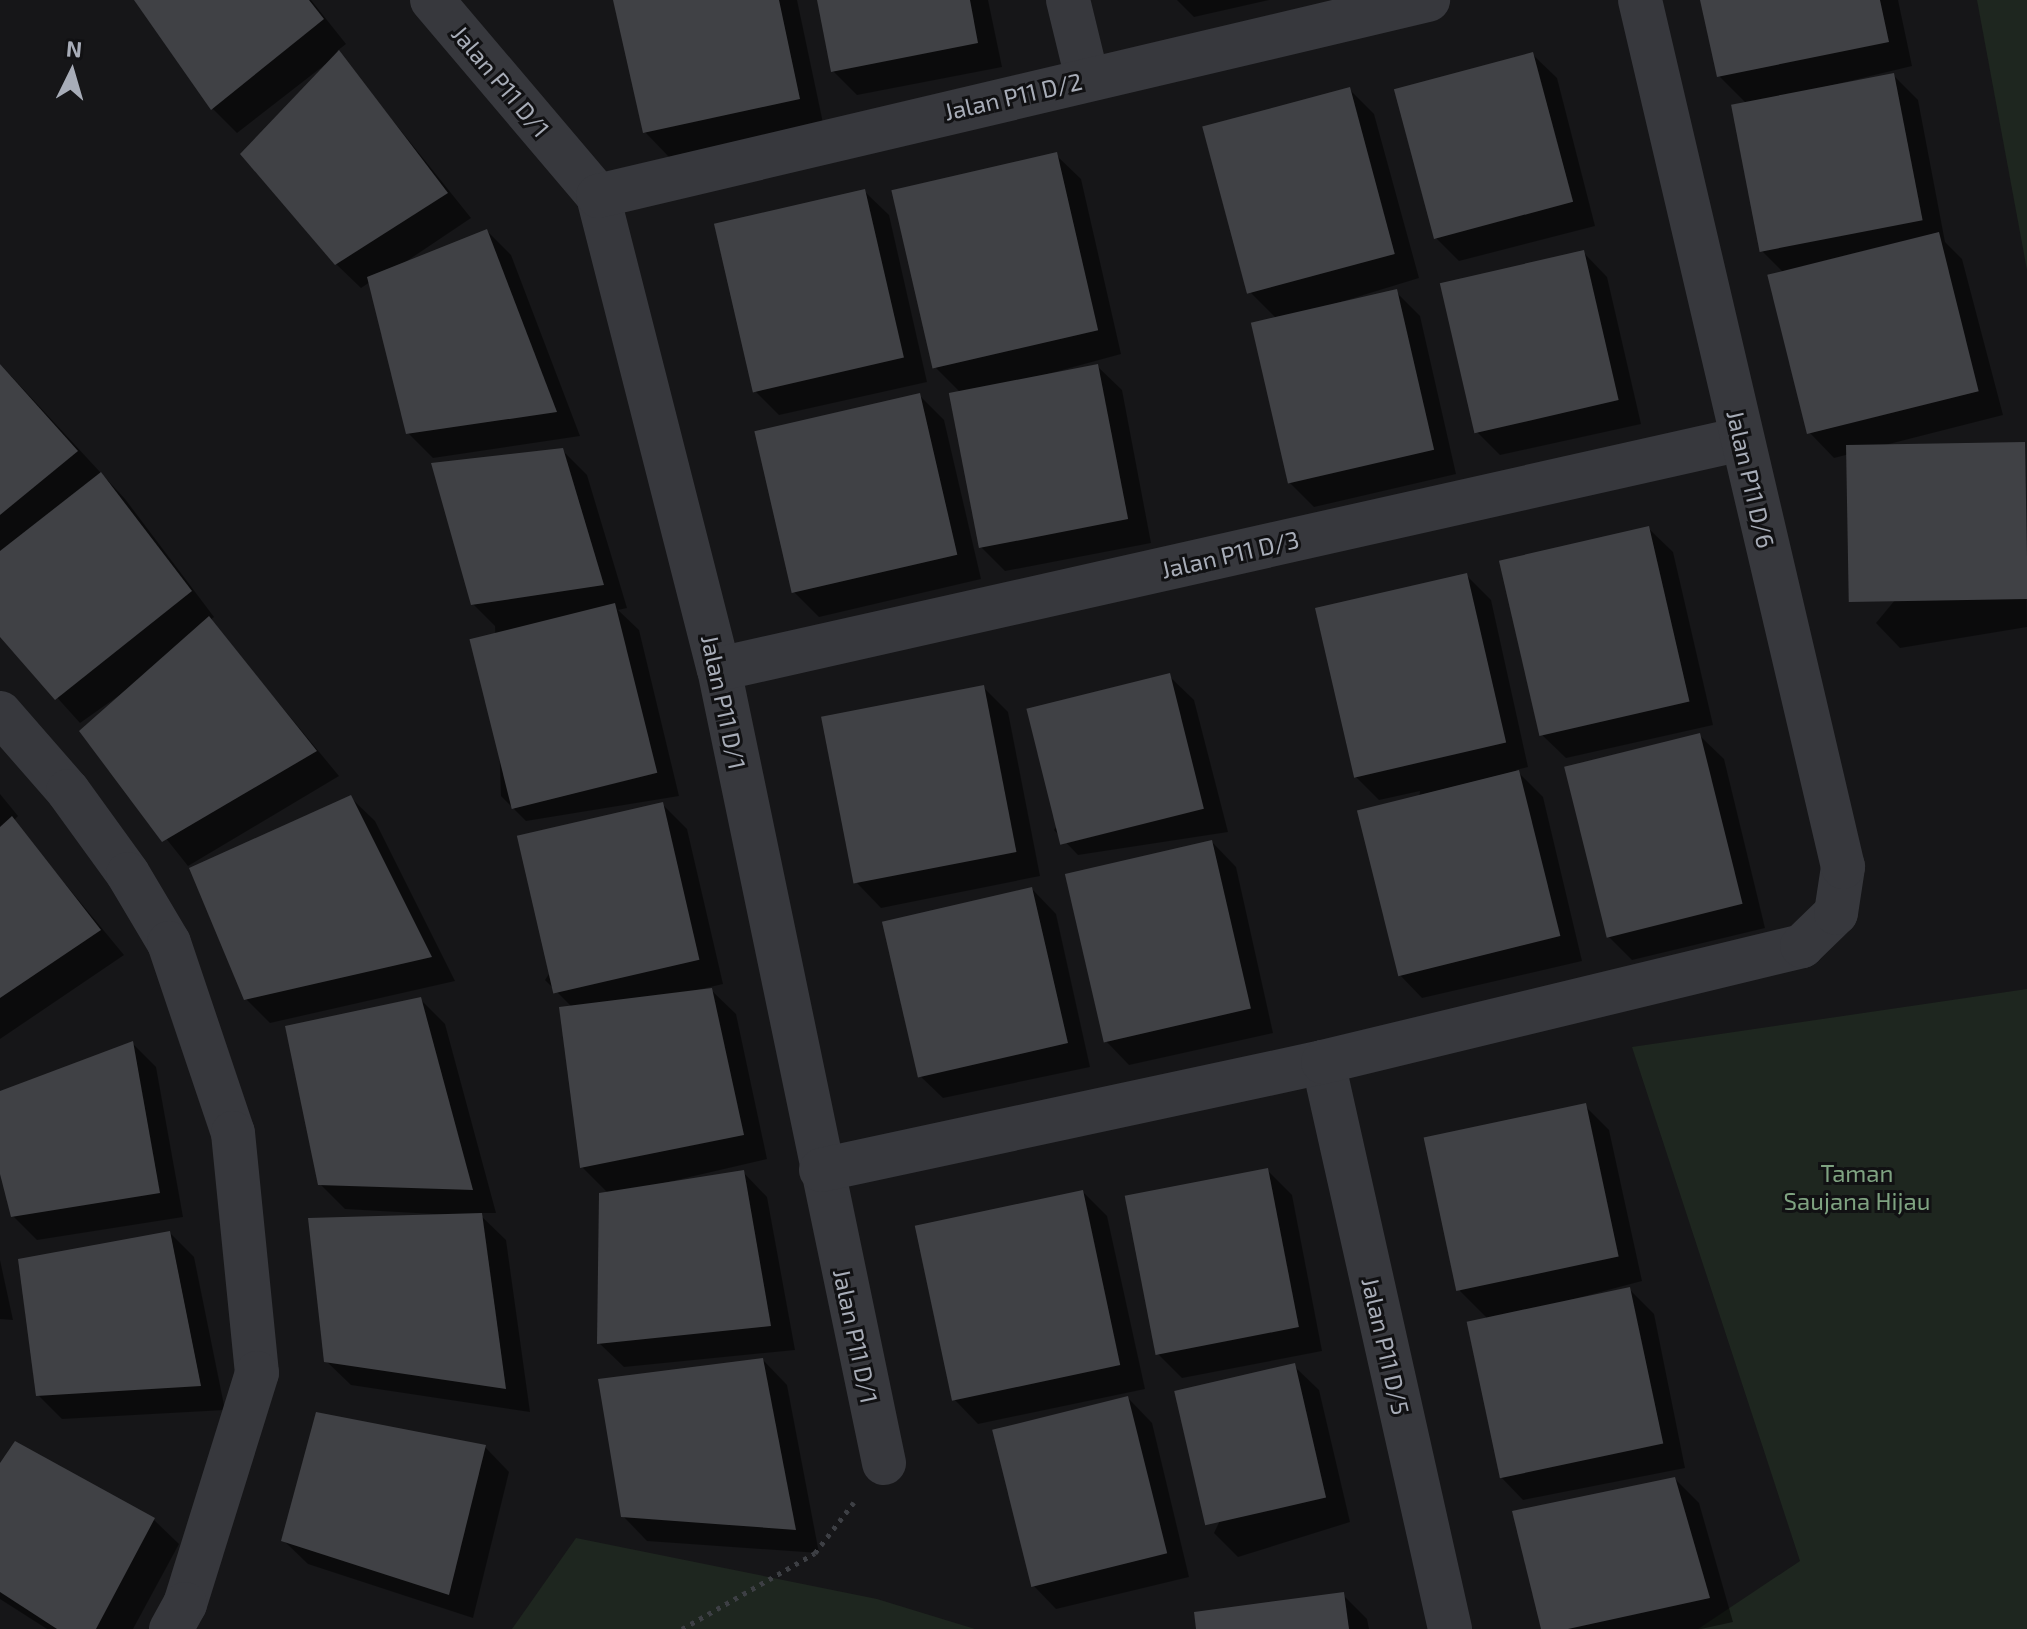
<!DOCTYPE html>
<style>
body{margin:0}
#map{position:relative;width:2027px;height:1629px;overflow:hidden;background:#161618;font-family:"Exo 2",sans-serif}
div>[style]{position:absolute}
.green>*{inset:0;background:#1e261f}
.shadow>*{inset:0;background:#0007}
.building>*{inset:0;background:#404145;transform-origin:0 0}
.path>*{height:5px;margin-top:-2.5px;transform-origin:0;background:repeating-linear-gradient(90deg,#3d3f44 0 4px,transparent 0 10px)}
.street>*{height:44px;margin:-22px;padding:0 22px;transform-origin:22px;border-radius:22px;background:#37383d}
span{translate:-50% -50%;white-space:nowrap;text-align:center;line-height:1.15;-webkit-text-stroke:6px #111113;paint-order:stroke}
.street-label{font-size:24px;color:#a8adb8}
.park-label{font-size:24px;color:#7fa381}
.north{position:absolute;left:32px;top:32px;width:80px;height:80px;-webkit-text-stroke:6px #111113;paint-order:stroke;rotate:5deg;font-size:22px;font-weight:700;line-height:32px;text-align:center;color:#a8adb8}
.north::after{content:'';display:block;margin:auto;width:28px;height:36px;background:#a8adb8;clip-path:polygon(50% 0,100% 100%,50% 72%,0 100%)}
</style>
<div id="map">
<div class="green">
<div style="clip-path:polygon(1977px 0,2027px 0,2027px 270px)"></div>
<div style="clip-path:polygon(2027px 989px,2027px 1629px,1698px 1629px,1800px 1561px,1632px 1047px)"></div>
<div style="clip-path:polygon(576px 1538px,877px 1599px,975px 1629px,512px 1629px)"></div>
</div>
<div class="shadow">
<div style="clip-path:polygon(136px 0,311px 0,346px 44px,337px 51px,471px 218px,398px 267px,487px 231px,511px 255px,580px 436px,433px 458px,408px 433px,370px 282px,361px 288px,336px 264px,336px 56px,237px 133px,213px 109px)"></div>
<div style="clip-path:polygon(615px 0,797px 0,823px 123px,669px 157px,645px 132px)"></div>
<div style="clip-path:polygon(819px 0,988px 0,1002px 67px,857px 95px,833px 71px)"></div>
<div style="clip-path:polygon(1177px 0,1269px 0,1194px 17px)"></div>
<div style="clip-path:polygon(1702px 0,1898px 0,1912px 66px,1787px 96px,1893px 75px,1918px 100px,1945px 242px,1962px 259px,2003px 415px,1834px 458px,1810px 433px,1785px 274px,1761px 250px,1746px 103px,1719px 76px)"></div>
<div style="clip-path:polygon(1532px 54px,1557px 78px,1595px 226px,1459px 261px,1435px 237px)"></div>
<div style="clip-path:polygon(1350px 90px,1374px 114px,1419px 278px,1321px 308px,1396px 292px,1420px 316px,1456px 474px,1314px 507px,1290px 483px,1276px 318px,1251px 293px)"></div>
<div style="clip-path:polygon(1056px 155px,1081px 179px,1121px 354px,1033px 378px,1097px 366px,1122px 390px,1151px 543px,1005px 571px,981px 547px,960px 392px,935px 367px)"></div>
<div style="clip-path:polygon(864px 191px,889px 215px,927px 382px,779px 415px,755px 391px)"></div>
<div style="clip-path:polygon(1583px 252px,1607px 277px,1641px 424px,1500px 455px,1476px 431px)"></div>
<div style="clip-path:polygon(0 364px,125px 499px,214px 617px,210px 620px,339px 776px,188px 866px,81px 732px,134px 685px,80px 723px,0 634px)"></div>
<div style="clip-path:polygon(920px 396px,944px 420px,981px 579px,819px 617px,794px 592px)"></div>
<div style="clip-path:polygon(2024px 444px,2027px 627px,1900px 648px,1876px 623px)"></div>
<div style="clip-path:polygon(562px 450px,587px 475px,627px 608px,618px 610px,639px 630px,679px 796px,526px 821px,501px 796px,495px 626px,473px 604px)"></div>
<div style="clip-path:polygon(1648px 528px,1673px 552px,1713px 725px,1566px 758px,1541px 734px)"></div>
<div style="clip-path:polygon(1467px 576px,1491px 600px,1528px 767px,1516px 770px,1543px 797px,1582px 961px,1422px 998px,1398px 973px,1420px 791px,1379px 800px,1355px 776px)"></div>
<div style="clip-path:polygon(1169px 676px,1194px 700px,1228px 832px,1078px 855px,1054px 830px)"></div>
<div style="clip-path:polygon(984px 688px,1008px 712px,1040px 876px,881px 908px,857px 883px)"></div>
<div style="clip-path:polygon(1699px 735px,1724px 759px,1765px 928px,1632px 960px,1607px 935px)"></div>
<div style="clip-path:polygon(0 794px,18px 816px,13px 821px,124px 955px,0 1039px)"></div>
<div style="clip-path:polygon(350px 797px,375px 821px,455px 981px,270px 1023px,246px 999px)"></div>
<div style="clip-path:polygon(662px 804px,687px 829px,723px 984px,680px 994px,711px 990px,736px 1014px,767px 1159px,638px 1189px,743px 1172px,767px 1197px,795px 1350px,624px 1367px,599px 1343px,608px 1193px,582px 1167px,572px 1007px,545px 980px)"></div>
<div style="clip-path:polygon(1212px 842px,1236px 867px,1273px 1033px,1129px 1065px,1105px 1040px)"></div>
<div style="clip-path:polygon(1032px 889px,1056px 914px,1090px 1067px,943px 1098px,918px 1074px)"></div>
<div style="clip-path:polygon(420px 999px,445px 1024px,496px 1213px,478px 1213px,506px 1240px,530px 1412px,351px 1385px,326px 1361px,469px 1216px,345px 1209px,320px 1184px)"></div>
<div style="clip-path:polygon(132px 1043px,156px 1067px,183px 1217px,37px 1240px,13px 1216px,0 1167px,0 1093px)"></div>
<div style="clip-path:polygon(1585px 1106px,1609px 1130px,1642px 1281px,1555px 1304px,1629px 1289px,1654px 1314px,1685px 1468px,1523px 1500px,1499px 1475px,1486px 1317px,1460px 1291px)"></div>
<div style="clip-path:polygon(1267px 1170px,1292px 1195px,1322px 1351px,1182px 1378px,1158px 1354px)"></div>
<div style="clip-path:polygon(1083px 1192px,1107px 1216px,1145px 1389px,978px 1424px,954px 1399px)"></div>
<div style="clip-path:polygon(170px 1233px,194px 1257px,225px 1410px,62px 1419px,38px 1395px)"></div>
<div style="clip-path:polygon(0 1260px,13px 1320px,0 1319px)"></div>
<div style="clip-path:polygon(763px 1360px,787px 1385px,819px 1553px,647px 1541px,623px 1516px)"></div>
<div style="clip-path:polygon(1294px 1366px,1319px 1390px,1350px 1522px,1238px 1557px,1214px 1533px)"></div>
<div style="clip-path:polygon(1128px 1398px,1152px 1423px,1189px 1577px,1056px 1609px,1032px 1584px)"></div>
<div style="clip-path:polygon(15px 1444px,154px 1520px,179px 1544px,133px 1629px,47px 1629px,0 1599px,0 1467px)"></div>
<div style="clip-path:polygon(485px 1447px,509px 1472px,473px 1618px,308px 1564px,283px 1540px)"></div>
<div style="clip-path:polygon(1675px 1479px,1699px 1503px,1733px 1622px,1701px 1629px,1543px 1629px)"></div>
<div style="clip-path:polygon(1343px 1595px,1367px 1619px,1369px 1629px,1198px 1629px)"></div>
</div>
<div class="building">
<div style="clip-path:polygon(134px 0,309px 0,324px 19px,211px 110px)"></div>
<div style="clip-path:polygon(613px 0,779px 0,800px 99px,643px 133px)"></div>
<div style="clip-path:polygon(817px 0,970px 0,978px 43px,831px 72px)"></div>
<div style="clip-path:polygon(1700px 0,1880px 0,1889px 42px,1717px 77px)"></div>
<div style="clip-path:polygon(339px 50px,448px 193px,335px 265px,240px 154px)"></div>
<div style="left:1533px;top:52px;width:155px;height:144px;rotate:75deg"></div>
<div style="left:1894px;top:73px;width:150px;height:166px;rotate:79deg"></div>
<div style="left:1350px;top:87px;width:173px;height:153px;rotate:75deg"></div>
<div style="left:1057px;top:152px;width:183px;height:170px;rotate:77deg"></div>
<div style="left:865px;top:189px;width:173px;height:155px;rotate:77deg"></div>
<div style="clip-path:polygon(487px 229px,557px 412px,406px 434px,367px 277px)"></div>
<div style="left:1939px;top:232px;width:164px;height:177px;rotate:76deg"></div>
<div style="left:1584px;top:250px;width:154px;height:148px;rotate:77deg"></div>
<div style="left:1397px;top:289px;width:165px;height:150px;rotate:77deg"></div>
<div style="clip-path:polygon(0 364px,78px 451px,0 515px)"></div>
<div style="left:1098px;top:364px;width:158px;height:152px;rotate:79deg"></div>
<div style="left:920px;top:393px;width:166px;height:170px;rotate:77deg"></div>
<div style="left:2025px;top:442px;width:157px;height:179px;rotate:89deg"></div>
<div style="clip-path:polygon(563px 448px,604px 585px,471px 605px,431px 463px)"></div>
<div style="clip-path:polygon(101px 472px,192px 591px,55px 700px,0 637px,0 551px)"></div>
<div style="left:1649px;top:526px;width:180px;height:154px;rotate:77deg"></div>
<div style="left:1467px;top:573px;width:174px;height:156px;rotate:77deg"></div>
<div style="left:615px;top:603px;width:175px;height:150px;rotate:76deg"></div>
<div style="clip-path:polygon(209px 616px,317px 751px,162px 842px,79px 731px)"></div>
<div style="left:1170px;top:673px;width:140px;height:148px;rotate:76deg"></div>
<div style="left:984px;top:685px;width:170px;height:166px;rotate:79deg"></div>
<div style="left:1700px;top:733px;width:176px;height:140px;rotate:76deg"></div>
<div style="left:1519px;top:770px;width:171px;height:167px;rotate:76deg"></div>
<div style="clip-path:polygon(351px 795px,432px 957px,244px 1000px,189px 868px)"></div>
<div style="left:663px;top:802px;width:162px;height:150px;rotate:77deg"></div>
<div style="clip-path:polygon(12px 816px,101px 930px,0 998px,0 827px)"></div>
<div style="left:1212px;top:840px;width:173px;height:151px;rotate:77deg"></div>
<div style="left:1032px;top:887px;width:160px;height:154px;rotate:77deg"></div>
<div style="clip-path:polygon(712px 988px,744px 1135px,580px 1168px,559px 1007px)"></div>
<div style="clip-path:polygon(421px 997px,473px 1190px,318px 1185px,285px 1026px)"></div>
<div style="clip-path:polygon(133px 1041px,160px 1193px,11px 1217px,0 1174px,0 1091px)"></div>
<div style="left:1586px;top:1103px;width:157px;height:166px;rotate:78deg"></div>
<div style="left:1268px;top:1168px;width:162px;height:146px;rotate:79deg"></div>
<div style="clip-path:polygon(744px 1170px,771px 1326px,597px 1344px,599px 1193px)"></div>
<div style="left:1083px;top:1190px;width:179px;height:172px;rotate:78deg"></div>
<div style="clip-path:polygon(482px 1213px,506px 1389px,324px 1362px,308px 1218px)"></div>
<div style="clip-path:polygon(170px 1231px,201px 1386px,36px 1396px,18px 1259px)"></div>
<div style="left:1630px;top:1287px;width:160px;height:167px;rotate:78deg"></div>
<div style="clip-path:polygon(763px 1358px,796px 1530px,621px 1517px,598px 1379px)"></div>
<div style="left:1295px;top:1363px;width:138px;height:124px;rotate:77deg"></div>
<div style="left:1128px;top:1396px;width:162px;height:140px;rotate:76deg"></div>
<div style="clip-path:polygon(316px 1412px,486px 1445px,449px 1595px,281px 1541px)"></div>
<div style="clip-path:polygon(15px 1441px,155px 1518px,96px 1629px,57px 1629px,0 1592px,0 1463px)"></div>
<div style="clip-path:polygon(1675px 1477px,1710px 1598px,1568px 1629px,1541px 1629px,1512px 1511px)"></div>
<div style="clip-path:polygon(1344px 1592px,1349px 1629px,1196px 1629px,1194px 1612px)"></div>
</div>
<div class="path">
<div style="left:682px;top:1629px;width:153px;rotate:-29.7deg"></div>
<div style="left:815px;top:1553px;width:64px;rotate:-52.6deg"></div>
</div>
<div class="street">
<div style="left:432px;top:0;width:257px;rotate:49.7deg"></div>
<div style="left:598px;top:196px;width:488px;rotate:75.7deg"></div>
<div style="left:719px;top:669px;width:811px;rotate:78.26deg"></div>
<div style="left:1068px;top:0;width:80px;rotate:76.3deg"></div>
<div style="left:598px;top:196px;width:853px;rotate:-13.29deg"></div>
<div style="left:719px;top:669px;width:1048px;rotate:-12.68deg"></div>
<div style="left:0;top:713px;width:103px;rotate:48.9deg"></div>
<div style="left:68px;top:791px;width:102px;rotate:54.1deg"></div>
<div style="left:128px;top:874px;width:80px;rotate:59.3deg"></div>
<div style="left:169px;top:943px;width:200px;rotate:71.4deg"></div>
<div style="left:233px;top:1133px;width:241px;rotate:84.3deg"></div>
<div style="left:257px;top:1373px;width:242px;rotate:107.3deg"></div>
<div style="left:185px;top:1604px;width:29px;rotate:119deg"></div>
<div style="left:1323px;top:1062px;width:581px;rotate:77.37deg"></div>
<div style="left:821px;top:1170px;width:513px;rotate:-12.14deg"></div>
<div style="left:1323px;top:1062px;width:493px;rotate:-13.6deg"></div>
<div style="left:1802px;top:946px;width:47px;rotate:-44.1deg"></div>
<div style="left:1836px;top:913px;width:47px;rotate:-81.3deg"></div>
<div style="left:1843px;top:867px;width:890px;rotate:-103.18deg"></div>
</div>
<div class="street-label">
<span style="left:501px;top:81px;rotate:50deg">Jalan P11 D/1</span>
<span style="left:1013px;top:96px;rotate:-13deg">Jalan P11 D/2</span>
<span style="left:1751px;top:479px;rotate:77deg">Jalan P11 D/6</span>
<span style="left:1230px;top:554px;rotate:-13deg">Jalan P11 D/3</span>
<span style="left:724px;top:702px;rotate:78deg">Jalan P11 D/1</span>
<span style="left:856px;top:1336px;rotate:78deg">Jalan P11 D/1</span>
<span style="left:1386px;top:1346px;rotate:77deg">Jalan P11 D/5</span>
</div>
<div class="park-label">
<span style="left:1857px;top:1187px">Taman<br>Saujana Hijau</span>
</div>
<div class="north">N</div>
</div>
